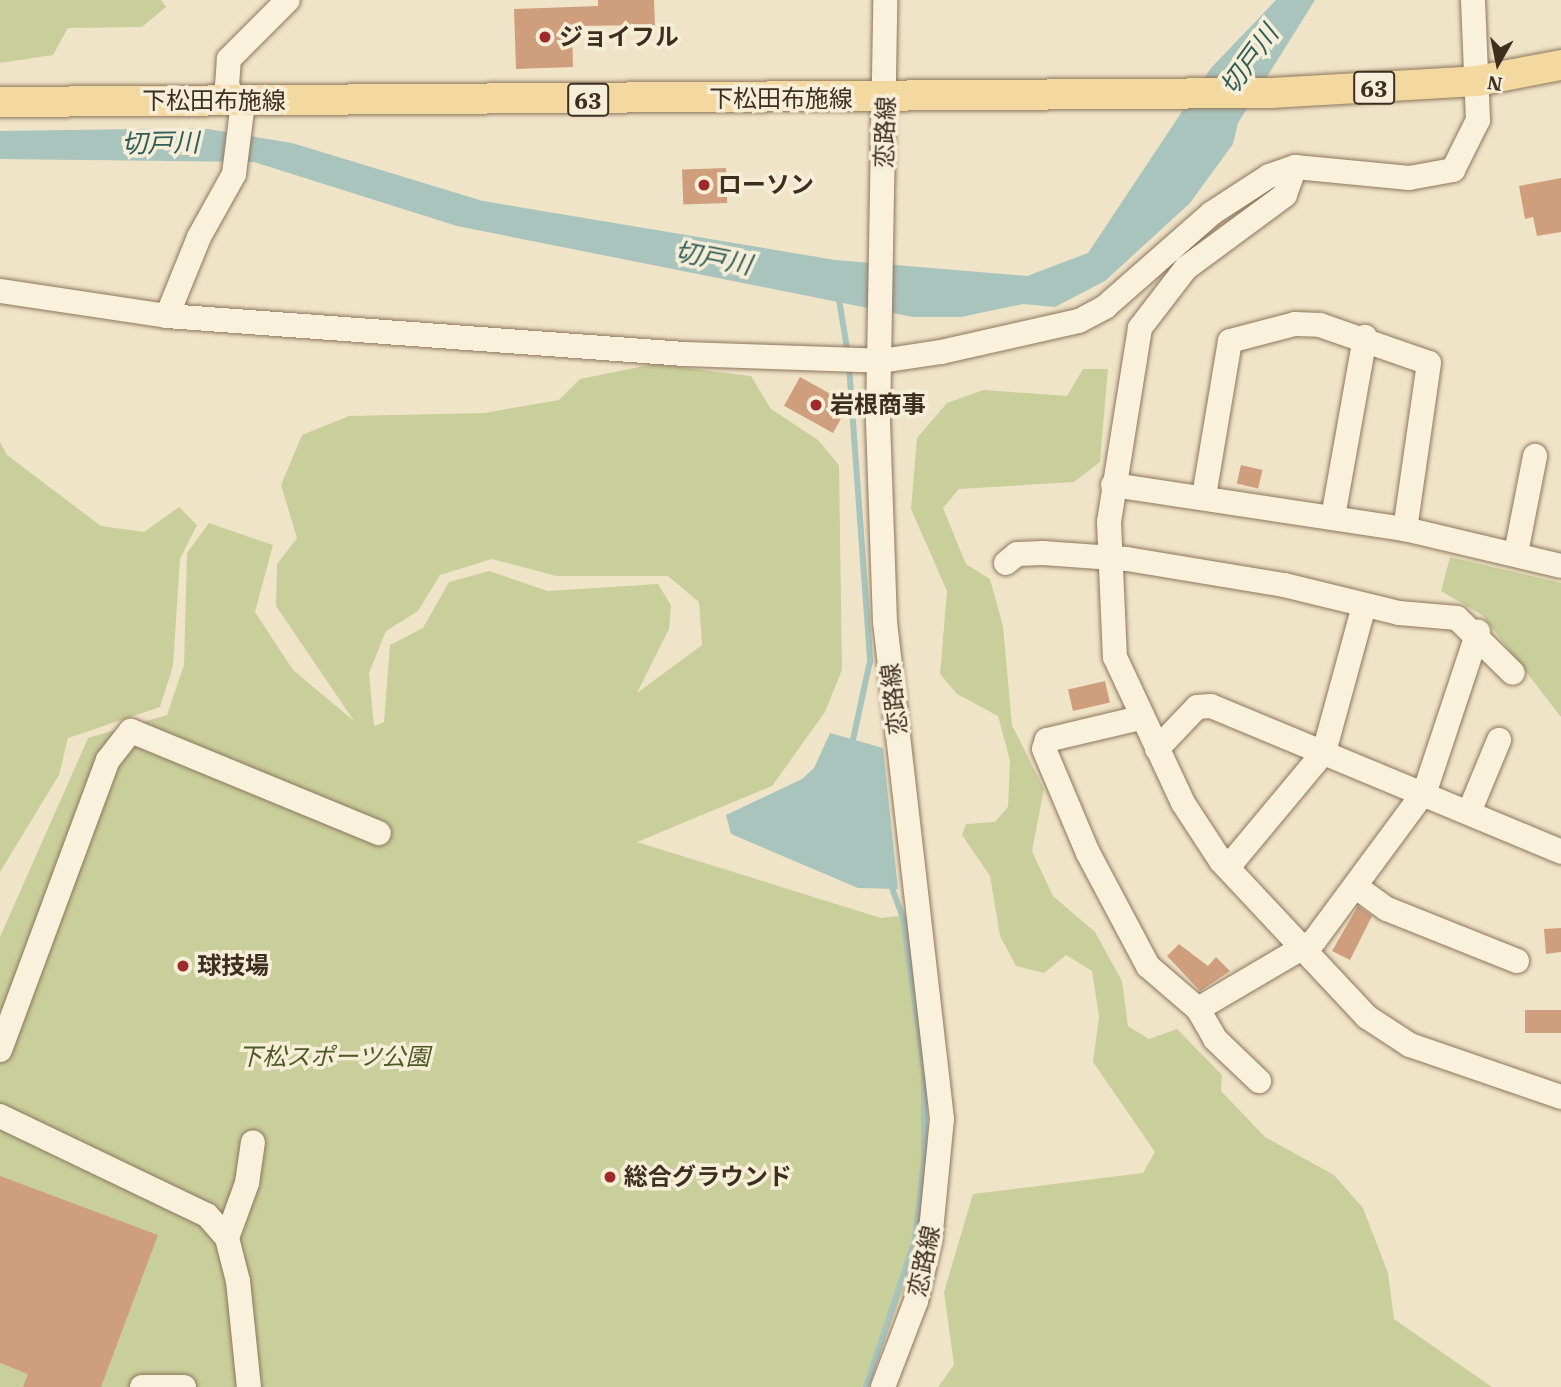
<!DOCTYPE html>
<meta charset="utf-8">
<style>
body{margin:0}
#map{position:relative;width:1561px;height:1387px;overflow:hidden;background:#f0e4c8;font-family:"IBM Plex Serif","Noto Sans JP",serif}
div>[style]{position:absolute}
.green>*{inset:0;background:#c9cf9b}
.water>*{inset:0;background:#a9c4bc}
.stream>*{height:6px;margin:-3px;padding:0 3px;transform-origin:3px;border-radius:3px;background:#a9c4bc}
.building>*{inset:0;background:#cf9f7d;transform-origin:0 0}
.roads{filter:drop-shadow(0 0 2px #8d765c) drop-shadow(0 0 2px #8d765c)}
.minor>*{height:24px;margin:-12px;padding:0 12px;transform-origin:12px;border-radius:12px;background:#faf1dc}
.major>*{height:30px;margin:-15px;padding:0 15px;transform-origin:15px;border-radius:15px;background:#f3d9a0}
.dots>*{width:19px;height:19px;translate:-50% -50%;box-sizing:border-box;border:4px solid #f7eed8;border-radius:50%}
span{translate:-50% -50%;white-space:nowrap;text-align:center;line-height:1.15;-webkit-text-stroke:7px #f7eed8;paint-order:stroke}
.shield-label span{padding:2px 5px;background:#f7eed8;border:2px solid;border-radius:5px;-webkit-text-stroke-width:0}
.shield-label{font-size:23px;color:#3d2e20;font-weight:700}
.poi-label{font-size:24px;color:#3d2e20;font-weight:700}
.left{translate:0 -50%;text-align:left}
.street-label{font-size:24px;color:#3d2e20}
.park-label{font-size:24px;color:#4d5a26;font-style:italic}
.water-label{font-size:26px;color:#2f5d5a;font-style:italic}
.north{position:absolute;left:1463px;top:28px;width:70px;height:70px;-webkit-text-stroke:5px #f7eed8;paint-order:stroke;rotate:189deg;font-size:19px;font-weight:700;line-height:28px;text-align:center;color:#3d2e20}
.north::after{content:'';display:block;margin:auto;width:24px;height:32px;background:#3d2e20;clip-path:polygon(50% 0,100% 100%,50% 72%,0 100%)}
</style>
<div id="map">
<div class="green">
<div style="clip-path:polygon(0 0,161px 0,166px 7px,142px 27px,68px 28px,53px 55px,0 63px)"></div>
<div style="clip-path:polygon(evenodd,654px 364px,751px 376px,771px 409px,818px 440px,839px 465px,842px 670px,825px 712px,772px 786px,637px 842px,881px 918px,906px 915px,927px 1080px,929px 1155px,904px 1287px,868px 1387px,0 1387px,0 937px,88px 738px,167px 715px,184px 665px,187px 553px,209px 523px,273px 545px,255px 612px,293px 670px,354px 721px,276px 606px,277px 564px,297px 538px,281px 485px,302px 435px,349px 416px,484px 413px,559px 400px,580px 379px,654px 364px,492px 559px,557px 576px,668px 576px,699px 602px,702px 645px,637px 693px,669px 629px,671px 605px,658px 584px,548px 591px,489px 571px,449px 582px,423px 628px,390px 645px,384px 722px,374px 726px,369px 673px,386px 631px,418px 611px,440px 575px,492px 559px)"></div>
<div style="clip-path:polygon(1083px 369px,1108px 369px,1100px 462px,1074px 482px,959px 489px,943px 508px,966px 564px,990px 579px,1003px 626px,1012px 725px,1044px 789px,1032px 851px,1053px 896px,1095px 932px,1122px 981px,1128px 1026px,1149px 1039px,1177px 1029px,1222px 1075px,1221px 1091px,1265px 1137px,1334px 1175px,1363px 1208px,1388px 1273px,1394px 1319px,1492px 1387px,938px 1387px,954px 1365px,944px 1292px,973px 1194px,1143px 1173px,1155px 1152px,1093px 1062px,1099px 1017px,1092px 971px,1066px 955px,1044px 973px,1016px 966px,1000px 936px,990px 876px,962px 835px,966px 824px,995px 822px,1008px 807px,1010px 761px,998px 716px,957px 694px,940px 674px,947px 591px,911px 509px,917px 438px,947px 403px,983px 390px,1067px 396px)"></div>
<div style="clip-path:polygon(0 442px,7px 455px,101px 526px,144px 532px,179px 507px,197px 525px,180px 559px,173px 666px,160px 707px,68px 738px,59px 775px,0 872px)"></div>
<div style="clip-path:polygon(1450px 557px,1561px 583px,1561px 717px,1482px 615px,1441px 591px)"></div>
</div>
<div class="water">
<div style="clip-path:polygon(1276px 0,1315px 0,1238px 123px,1233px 144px,1190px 203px,1105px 281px,1055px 307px,1023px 304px,961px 317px,913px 317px,457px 226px,254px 162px,0 159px,0 131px,202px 128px,292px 143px,483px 201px,835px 260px,1027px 276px,1088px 253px,1211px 68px)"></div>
<div style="clip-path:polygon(830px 733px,883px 748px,898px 889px,858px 888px,731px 834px,726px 815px,802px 779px,814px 768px)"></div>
</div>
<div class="stream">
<div style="left:838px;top:293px;width:63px;rotate:80.8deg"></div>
<div style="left:849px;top:366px;width:296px;rotate:85.9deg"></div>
<div style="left:870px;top:661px;width:85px;rotate:102.2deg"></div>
<div style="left:866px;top:1387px;width:155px;rotate:-71.6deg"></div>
<div style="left:915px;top:1240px;width:80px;rotate:-83.5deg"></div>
<div style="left:924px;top:1161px;width:92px;rotate:-90deg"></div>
<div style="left:924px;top:1069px;width:152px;rotate:-97.9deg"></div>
<div style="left:903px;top:918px;width:37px;rotate:-110deg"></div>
</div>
<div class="building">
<div style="clip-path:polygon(598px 0,654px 0,655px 25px,572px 26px,573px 67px,516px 69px,514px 9px,598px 6px)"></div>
<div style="left:726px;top:168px;width:35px;height:44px;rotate:88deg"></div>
<div style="clip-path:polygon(1561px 178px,1561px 232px,1537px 236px,1533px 217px,1525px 219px,1519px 186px)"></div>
<div style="left:800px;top:377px;width:56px;height:33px;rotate:29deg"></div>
<div style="left:1241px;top:465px;width:22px;height:19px;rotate:13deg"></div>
<div style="left:1105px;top:681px;width:22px;height:38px;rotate:77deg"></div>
<div style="clip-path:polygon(1358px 906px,1372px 916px,1350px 960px,1332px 951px)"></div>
<div style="clip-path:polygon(1561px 928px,1561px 952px,1546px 954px,1544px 929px)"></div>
<div style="clip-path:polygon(1179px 944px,1208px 966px,1216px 957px,1230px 971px,1200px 991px,1167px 956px)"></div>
<div style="left:1561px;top:1010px;width:23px;height:36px;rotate:90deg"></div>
<div style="clip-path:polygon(0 1176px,158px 1235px,101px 1387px,23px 1387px,28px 1374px,0 1363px)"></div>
</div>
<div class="roads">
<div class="minor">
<div style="left:1295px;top:167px;width:30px;rotate:110deg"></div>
<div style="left:1285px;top:195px;width:123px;rotate:143.6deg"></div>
<div style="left:1186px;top:268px;width:76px;rotate:127.5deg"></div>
<div style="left:1140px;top:328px;width:196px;rotate:99.1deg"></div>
<div style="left:1109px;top:522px;width:135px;rotate:87.5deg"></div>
<div style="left:1115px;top:657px;width:161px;rotate:65deg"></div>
<div style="left:1183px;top:803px;width:69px;rotate:56.8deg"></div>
<div style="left:1221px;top:861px;width:214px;rotate:46.9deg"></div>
<div style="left:1367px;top:1017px;width:51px;rotate:33.1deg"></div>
<div style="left:1410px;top:1045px;width:160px;rotate:19deg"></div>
<div style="left:0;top:291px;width:169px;rotate:8.5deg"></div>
<div style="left:167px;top:316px;width:519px;rotate:4.2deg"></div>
<div style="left:685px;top:354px;width:196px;rotate:2deg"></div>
<div style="left:881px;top:361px;width:61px;rotate:-8.5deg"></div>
<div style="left:941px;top:352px;width:141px;rotate:-12.7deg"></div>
<div style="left:1079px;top:321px;width:30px;rotate:-28deg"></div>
<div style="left:1105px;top:307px;width:142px;rotate:-41.3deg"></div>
<div style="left:1212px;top:213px;width:68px;rotate:-33deg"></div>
<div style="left:1269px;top:176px;width:28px;rotate:-19deg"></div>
<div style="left:1295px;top:167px;width:115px;rotate:5.5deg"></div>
<div style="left:1409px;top:178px;width:45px;rotate:-10.3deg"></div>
<div style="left:1453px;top:170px;width:56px;rotate:-63.4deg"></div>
<div style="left:1478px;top:120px;width:120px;rotate:-92.4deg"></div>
<div style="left:167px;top:316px;width:85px;rotate:-67.9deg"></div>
<div style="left:199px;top:237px;width:72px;rotate:-60.9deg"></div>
<div style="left:234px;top:174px;width:64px;rotate:-82.8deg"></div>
<div style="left:242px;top:111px;width:29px;rotate:-121deg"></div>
<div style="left:227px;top:86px;width:27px;rotate:-86deg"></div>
<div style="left:229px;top:59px;width:83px;rotate:-45deg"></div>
<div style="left:1113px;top:485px;width:295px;rotate:8.6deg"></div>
<div style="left:1405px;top:529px;width:160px;rotate:13.3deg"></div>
<div style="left:1204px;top:496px;width:157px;rotate:-80.5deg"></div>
<div style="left:1230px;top:341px;width:67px;rotate:-14.7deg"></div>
<div style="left:1295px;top:324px;width:25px;rotate:2deg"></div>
<div style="left:1320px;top:325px;width:115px;rotate:19.2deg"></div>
<div style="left:1429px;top:363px;width:168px;rotate:98.2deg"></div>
<div style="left:1333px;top:517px;width:183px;rotate:-79.9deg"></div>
<div style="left:1516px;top:553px;width:99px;rotate:-78.9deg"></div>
<div style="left:1006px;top:563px;width:14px;rotate:-39deg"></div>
<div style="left:1017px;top:554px;width:26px;rotate:-2deg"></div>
<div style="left:1043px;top:553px;width:84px;rotate:4.1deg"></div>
<div style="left:1127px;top:559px;width:159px;rotate:9.4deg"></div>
<div style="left:1284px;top:585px;width:118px;rotate:13.7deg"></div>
<div style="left:1399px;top:613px;width:58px;rotate:4.9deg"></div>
<div style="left:1457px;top:618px;width:78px;rotate:44.5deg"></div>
<div style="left:1140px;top:718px;width:96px;rotate:166.7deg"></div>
<div style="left:1047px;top:740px;width:9px;rotate:108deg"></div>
<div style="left:1044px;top:749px;width:113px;rotate:67.1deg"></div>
<div style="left:1088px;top:853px;width:128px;rotate:62deg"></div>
<div style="left:1148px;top:966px;width:66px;rotate:40.7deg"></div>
<div style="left:1198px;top:1009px;width:34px;rotate:60deg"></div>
<div style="left:1215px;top:1039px;width:61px;rotate:43.7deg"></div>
<div style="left:1157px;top:749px;width:58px;rotate:-46.4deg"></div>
<div style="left:1197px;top:707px;width:14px;rotate:-4deg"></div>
<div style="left:1211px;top:706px;width:379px;rotate:22.6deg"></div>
<div style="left:1470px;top:810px;width:76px;rotate:-67.5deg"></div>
<div style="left:1221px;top:861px;width:13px;rotate:-4deg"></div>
<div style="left:1234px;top:860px;width:141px;rotate:-50.2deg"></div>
<div style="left:1324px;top:752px;width:151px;rotate:-74.7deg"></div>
<div style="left:1355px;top:886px;width:39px;rotate:36deg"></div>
<div style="left:1387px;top:909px;width:140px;rotate:21.8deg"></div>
<div style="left:1198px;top:1009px;width:134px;rotate:-30.4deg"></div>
<div style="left:1314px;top:941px;width:187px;rotate:-53.5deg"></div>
<div style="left:1425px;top:791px;width:168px;rotate:-71.6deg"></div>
<div style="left:0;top:1050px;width:309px;rotate:-69.6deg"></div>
<div style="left:108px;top:760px;width:37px;rotate:-52deg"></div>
<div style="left:131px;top:731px;width:268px;rotate:22.4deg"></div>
<div style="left:0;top:1116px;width:229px;rotate:25.6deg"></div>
<div style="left:207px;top:1215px;width:30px;rotate:49deg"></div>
<div style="left:227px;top:1238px;width:44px;rotate:75.7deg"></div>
<div style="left:238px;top:1281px;width:107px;rotate:84.1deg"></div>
<div style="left:227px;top:1238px;width:59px;rotate:-70deg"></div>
<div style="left:247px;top:1183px;width:41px;rotate:-81.7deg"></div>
<div style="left:142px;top:1387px;width:42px"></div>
<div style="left:883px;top:1387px;width:92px;rotate:-69deg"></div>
<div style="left:916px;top:1301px;width:62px;rotate:-76.9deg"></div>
<div style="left:930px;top:1241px;width:123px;rotate:-84.4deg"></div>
<div style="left:942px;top:1119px;width:500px;rotate:-96.54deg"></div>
<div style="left:885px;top:622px;width:201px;rotate:-92deg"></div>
<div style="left:878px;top:421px;width:421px;rotate:-89deg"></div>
</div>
<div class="major">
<div style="left:0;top:102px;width:1271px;rotate:-0.41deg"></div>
<div style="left:1271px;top:93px;width:206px;rotate:-3.3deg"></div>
<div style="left:1477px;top:81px;width:86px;rotate:-10.8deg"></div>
</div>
</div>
<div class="dots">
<div style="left:545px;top:37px;background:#9e2a2b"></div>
<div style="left:704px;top:185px;background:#9e2a2b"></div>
<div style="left:816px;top:405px;background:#9e2a2b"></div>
<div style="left:183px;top:966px;background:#9e2a2b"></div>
<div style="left:610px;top:1177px;background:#9e2a2b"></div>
</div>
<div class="shield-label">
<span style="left:1374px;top:88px">63</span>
<span style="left:588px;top:100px">63</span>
</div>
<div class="poi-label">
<span class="left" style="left:559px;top:37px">ジョイフル</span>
<span class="left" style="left:718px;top:185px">ローソン</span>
<span class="left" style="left:830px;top:405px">岩根商事</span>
<span class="left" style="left:197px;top:966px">球技場</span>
<span class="left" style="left:624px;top:1177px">総合グラウンド</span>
</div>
<div class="street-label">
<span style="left:781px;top:99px">下松田布施線</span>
<span style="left:214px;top:101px">下松田布施線</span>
<span style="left:885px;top:132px;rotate:-88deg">恋路線</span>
<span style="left:894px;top:699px;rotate:-97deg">恋路線</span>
<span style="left:924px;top:1261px;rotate:-78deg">恋路線</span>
</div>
<div class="park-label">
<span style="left:334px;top:1057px">下松スポーツ公園</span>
</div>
<div class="water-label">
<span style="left:1249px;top:60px;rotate:-54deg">切戸川</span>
<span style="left:160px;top:143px;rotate:-1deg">切戸川</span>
<span style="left:713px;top:258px;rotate:11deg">切戸川</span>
</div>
<div class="north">N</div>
</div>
